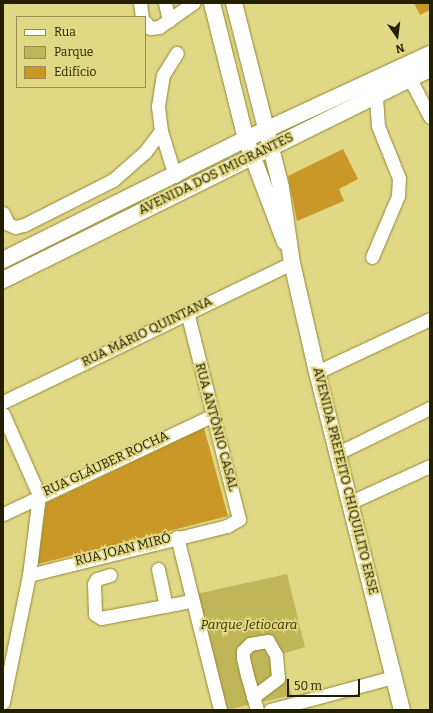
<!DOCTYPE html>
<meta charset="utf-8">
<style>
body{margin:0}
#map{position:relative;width:433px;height:713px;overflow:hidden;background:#e1d886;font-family:Bitter,serif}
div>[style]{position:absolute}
.green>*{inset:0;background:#c0b658}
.building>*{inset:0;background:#c99826}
.roads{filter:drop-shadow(0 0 1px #908735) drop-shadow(0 0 1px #908735)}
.minor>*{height:13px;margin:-6.5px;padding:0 6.5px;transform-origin:6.5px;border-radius:6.5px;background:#fff}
.major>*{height:16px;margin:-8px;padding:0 8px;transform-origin:8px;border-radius:8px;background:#fff}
span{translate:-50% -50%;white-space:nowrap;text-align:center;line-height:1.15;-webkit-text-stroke:3.5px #e1d886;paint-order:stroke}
.street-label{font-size:13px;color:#221e00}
.park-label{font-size:13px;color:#393401;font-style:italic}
.frame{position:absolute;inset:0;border:4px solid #221e00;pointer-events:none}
.legend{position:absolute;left:16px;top:16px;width:130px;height:72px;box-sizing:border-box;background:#e1d886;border:1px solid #958e50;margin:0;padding:5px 7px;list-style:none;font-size:12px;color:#221e00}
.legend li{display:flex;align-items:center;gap:8px;height:20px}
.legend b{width:20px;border:1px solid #958e50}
.north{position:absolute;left:377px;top:16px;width:40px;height:40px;-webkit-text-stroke:3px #e1d886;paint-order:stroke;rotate:166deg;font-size:11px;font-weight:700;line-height:16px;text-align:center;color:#221e00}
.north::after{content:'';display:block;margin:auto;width:14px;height:18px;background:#221e00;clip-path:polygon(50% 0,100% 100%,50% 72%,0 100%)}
.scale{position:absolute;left:287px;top:679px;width:73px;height:18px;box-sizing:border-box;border:2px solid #221e00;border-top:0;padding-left:5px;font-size:12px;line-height:14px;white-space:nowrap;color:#221e00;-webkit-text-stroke:3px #e1d886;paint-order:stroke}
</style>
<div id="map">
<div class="green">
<div style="clip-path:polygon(287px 574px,305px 647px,279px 655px,292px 695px,226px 710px,196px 594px)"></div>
</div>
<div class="building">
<div style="clip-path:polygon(414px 3px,430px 3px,430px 10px,420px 15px)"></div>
<div style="clip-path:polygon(343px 149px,358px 179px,339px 189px,344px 201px,297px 221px,288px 176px)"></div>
<div style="clip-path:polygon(204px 428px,228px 516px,38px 564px,46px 503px)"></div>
</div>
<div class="roads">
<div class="minor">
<div style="left:140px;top:3px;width:14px;rotate:82deg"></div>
<div style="left:165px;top:3px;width:18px;rotate:77deg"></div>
<div style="left:145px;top:22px;width:8px;rotate:50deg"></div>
<div style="left:150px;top:28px;width:9px;rotate:-6deg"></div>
<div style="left:159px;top:27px;width:42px;rotate:-35.2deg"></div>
<div style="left:410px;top:79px;width:43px;rotate:62.2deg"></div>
<div style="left:175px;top:176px;width:47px;rotate:-107.3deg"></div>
<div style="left:161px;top:131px;width:25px;rotate:-97deg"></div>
<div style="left:158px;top:106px;width:31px;rotate:-81deg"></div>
<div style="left:163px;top:75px;width:26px;rotate:-58deg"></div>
<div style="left:3px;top:213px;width:12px;rotate:66deg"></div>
<div style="left:8px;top:224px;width:8px;rotate:23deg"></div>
<div style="left:15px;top:227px;width:9px;rotate:-13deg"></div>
<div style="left:24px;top:225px;width:100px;rotate:-26.8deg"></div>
<div style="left:113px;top:180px;width:43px;rotate:-41.2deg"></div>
<div style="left:145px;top:152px;width:26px;rotate:-53deg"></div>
<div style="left:372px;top:257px;width:66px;rotate:-66.9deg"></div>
<div style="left:398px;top:196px;width:18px;rotate:-87deg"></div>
<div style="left:399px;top:178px;width:56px;rotate:-112deg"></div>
<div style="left:378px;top:126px;width:31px;rotate:-94deg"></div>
<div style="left:317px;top:372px;width:125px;rotate:-25.1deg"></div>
<div style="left:3px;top:402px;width:321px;rotate:-25.7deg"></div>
<div style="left:3px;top:414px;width:89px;rotate:66deg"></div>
<div style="left:39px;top:495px;width:81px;rotate:97.1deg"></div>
<div style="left:29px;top:575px;width:130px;rotate:101.6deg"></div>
<div style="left:338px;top:453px;width:102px;rotate:-26.1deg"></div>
<div style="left:351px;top:502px;width:87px;rotate:-24.5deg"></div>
<div style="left:3px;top:514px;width:230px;rotate:-25.2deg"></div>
<div style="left:177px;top:537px;width:178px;rotate:76deg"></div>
<div style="left:158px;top:569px;width:38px;rotate:78deg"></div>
<div style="left:29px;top:575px;width:204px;rotate:-13.9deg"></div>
<div style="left:227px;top:526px;width:14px;rotate:-30deg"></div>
<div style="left:239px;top:519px;width:213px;rotate:-104.1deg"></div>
<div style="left:110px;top:575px;width:14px;rotate:163deg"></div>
<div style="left:97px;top:579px;width:6px;rotate:121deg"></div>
<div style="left:94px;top:584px;width:30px;rotate:88deg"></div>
<div style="left:95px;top:614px;width:7px;rotate:34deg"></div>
<div style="left:101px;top:618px;width:92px;rotate:-10.7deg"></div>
<div style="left:253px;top:697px;width:31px;rotate:-37deg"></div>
<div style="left:278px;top:678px;width:23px;rotate:-95deg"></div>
<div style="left:276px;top:655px;width:16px;rotate:-120deg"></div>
<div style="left:268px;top:641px;width:18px;rotate:171deg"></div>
<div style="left:250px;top:644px;width:10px;rotate:135deg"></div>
<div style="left:243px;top:651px;width:7px;rotate:90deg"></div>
<div style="left:243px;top:658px;width:17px;rotate:77deg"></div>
<div style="left:247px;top:675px;width:36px;rotate:74deg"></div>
<div style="left:270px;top:710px;width:127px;rotate:-15deg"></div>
</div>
<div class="major">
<div style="left:212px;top:3px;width:140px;rotate:76deg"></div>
<div style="left:246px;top:139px;width:110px;rotate:69.3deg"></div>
<div style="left:234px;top:3px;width:191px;rotate:75.7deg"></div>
<div style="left:281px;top:188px;width:76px;rotate:81.7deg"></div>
<div style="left:292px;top:263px;width:112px;rotate:77.1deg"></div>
<div style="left:317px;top:372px;width:349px;rotate:75.9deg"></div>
<div style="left:3px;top:260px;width:271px;rotate:-26.5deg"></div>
<div style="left:246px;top:139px;width:203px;rotate:-24.8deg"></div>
<div style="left:3px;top:280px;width:476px;rotate:-26.3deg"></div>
</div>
</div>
<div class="street-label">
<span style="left:216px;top:174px;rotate:-26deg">AVENIDA DOS IMIGRANTES</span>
<span style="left:147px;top:332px;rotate:-26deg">RUA MÁRIO QUINTANA</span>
<span style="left:216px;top:427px;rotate:75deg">RUA ANTÔNIO CASAL</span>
<span style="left:106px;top:464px;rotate:-25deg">RUA GLÁUBER ROCHA</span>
<span style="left:345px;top:481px;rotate:76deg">AVENIDA PREFEITO CHIQUILITO ERSE</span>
<span style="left:123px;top:550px;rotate:-14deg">RUA JOAN MIRÓ</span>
</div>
<div class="park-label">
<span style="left:249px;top:625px">Parque Jetiocara</span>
</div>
<div class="frame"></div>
<ul class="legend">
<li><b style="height:5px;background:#fff"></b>Rua</li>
<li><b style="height:11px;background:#c0b658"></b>Parque</li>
<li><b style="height:11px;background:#c99826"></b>Edifício</li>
</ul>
<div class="north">N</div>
<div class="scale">50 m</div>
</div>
